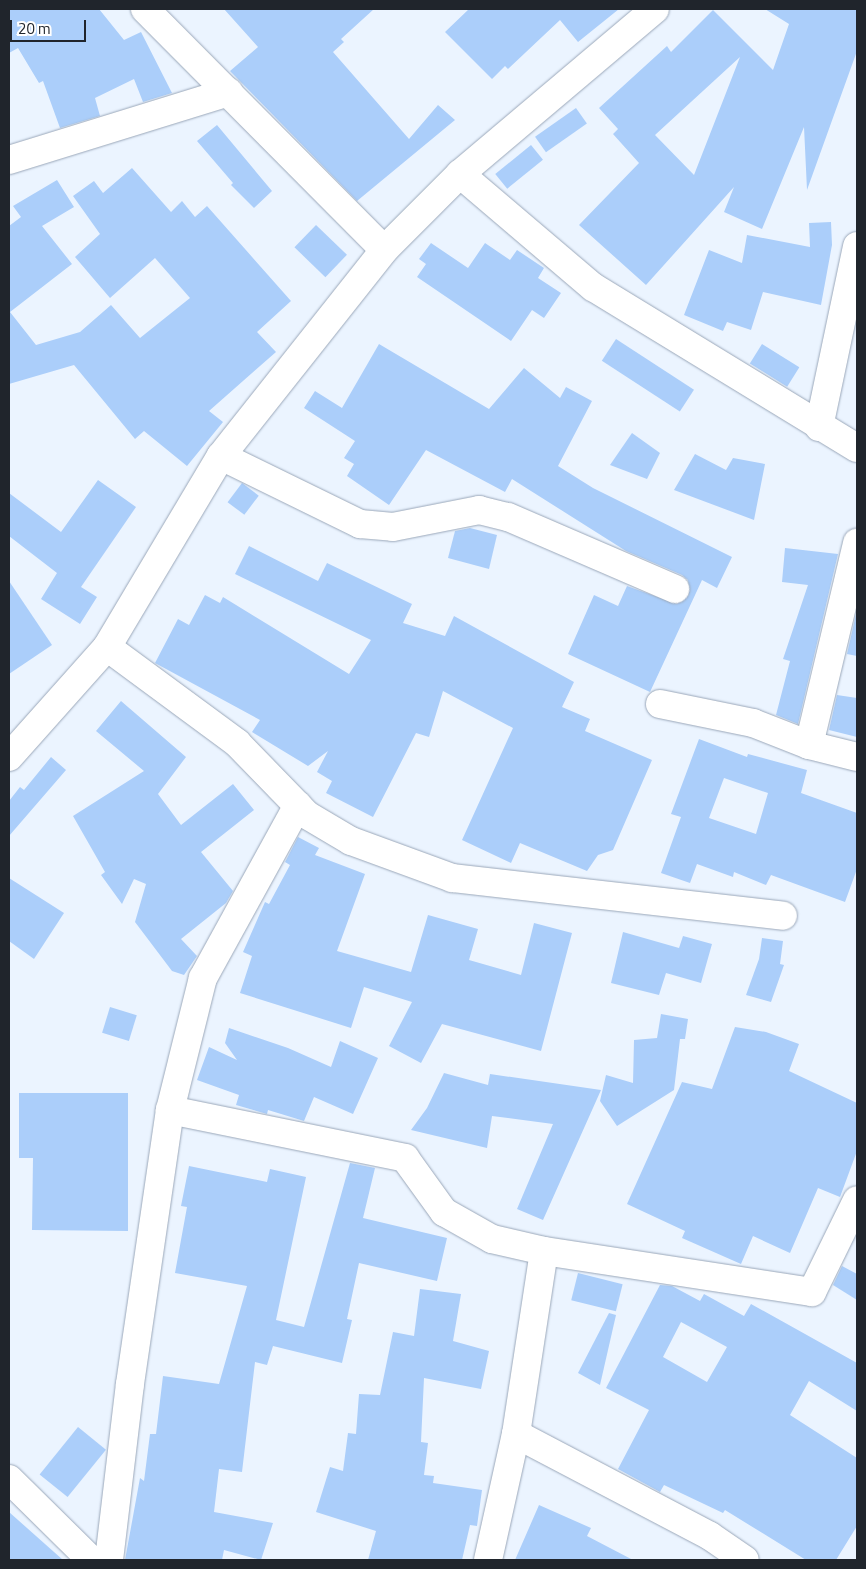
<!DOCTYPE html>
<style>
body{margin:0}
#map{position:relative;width:866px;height:1569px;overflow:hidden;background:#ebf4ff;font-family:"Titillium Web",sans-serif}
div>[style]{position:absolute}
.building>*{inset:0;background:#abcefa;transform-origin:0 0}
.roads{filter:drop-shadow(0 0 1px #9aa7b9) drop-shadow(0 0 1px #9aa7b9)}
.minor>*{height:28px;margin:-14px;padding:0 14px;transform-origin:14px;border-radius:14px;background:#fff}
span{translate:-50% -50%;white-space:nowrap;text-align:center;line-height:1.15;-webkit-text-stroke:5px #fff;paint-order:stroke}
.frame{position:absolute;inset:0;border:10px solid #20252c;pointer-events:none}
.scale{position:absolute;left:10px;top:20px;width:76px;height:22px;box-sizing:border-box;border:2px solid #20252c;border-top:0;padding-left:6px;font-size:15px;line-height:18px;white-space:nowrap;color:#20252c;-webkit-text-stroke:4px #fff;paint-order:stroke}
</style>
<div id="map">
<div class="building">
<div style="clip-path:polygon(9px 9px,99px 9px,124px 40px,141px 32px,172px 93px,143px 102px,134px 79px,95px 98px,100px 116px,60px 128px,43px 81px,39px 83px,18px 48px,9px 53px)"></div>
<div style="clip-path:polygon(224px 9px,374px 9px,341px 39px,344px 42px,333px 52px,409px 139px,438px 105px,455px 120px,357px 201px,230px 71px,258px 47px)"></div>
<div style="clip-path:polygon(469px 9px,619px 9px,578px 42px,560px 20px,508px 69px,505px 66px,492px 79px,445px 32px)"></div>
<div style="clip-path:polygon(evenodd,765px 9px,857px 9px,857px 51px,807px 190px,804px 127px,762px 229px,724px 212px,734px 187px,646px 285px,579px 225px,639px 163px,613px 134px,618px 129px,599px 108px,667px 46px,671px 52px,713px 10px,773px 70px,789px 24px,765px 9px,740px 57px,694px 175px,655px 135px,740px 57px)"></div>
<div style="left:576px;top:108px;width:19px;height:50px;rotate:55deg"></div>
<div style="clip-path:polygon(217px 125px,272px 191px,254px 208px,231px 185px,233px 183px,197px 141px)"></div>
<div style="left:531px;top:145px;width:19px;height:46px;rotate:51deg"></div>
<div style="clip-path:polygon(132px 168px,171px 212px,182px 201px,195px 217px,207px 206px,291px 301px,257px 332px,276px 352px,209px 411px,223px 422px,187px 466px,144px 431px,135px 439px,74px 365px,9px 384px,9px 226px,21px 217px,13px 206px,57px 180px,74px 207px,42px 226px,72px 264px,10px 312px,36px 345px,80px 332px,111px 305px,140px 338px,190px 298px,155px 258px,110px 298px,75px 257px,100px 234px,73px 196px,94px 181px,103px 193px)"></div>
<div style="clip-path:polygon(831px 222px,832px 245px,821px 305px,763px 292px,751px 330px,727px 322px,723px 331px,684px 315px,709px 250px,742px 263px,747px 235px,810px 247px,809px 223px)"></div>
<div style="left:316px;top:225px;width:43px;height:31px;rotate:44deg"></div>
<div style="clip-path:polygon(431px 243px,468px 268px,485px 243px,510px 260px,517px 250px,544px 268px,538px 278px,561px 293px,544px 318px,532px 310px,511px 341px,417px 277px,426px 264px,419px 259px)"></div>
<div style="left:616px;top:339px;width:93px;height:26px;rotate:33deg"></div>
<div style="clip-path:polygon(379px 344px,489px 409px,524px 368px,560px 398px,566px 387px,592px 401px,558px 466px,593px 488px,732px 557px,717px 588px,702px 580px,650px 692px,568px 654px,594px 595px,618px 606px,627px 586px,677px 604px,689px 595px,688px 580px,682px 575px,626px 551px,512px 479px,505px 492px,426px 450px,389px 505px,347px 476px,354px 464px,344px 458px,355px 441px,304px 408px,315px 391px,342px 408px)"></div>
<div style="left:762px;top:344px;width:44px;height:23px;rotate:32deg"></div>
<div style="clip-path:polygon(632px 433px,660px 453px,647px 479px,610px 465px)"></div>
<div style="clip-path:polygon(695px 454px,726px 470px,733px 458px,765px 464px,754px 520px,674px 490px)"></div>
<div style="clip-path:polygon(98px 480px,136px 507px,81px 587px,97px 597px,80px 624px,41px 599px,57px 573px,9px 536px,9px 493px,61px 532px)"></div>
<div style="left:242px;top:483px;width:21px;height:24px;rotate:37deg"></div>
<div style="clip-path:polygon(470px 528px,497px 535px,489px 569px,448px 558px,455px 531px)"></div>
<div style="clip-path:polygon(249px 546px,318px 581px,327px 563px,412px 604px,403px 623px,445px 636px,454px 616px,574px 682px,562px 707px,590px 719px,585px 731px,652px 760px,613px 850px,598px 855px,587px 871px,520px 843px,511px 863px,462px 840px,513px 728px,443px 691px,429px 737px,416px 733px,373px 817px,326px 793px,332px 781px,317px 772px,328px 751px,308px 766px,252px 732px,260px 720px,155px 663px,178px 619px,189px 625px,205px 595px,220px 603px,223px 597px,349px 674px,371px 640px,235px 574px)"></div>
<div style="clip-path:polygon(785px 548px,838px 554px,798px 724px,776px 715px,790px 661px,783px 659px,808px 585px,782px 582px)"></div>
<div style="clip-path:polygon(9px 581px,52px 645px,9px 674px)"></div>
<div style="clip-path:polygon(857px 610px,857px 656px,847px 654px)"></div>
<div style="clip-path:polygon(837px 695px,857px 698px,857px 737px,829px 730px)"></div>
<div style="clip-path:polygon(121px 701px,186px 757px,158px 794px,181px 825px,233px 784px,254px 810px,201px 852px,233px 891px,226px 903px,181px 939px,197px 956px,184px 975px,172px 971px,135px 922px,146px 884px,134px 879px,122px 904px,101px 875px,105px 872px,73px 816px,144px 771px,96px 731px)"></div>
<div style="clip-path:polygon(evenodd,699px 739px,747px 757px,748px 754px,807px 770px,801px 793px,857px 813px,857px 869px,845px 902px,771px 875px,766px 885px,734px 872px,733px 877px,697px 864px,690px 883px,661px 873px,681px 817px,671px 814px,699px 739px,724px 778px,768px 793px,756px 834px,709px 818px,724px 778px)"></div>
<div style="clip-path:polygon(51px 757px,66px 770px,9px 836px,9px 801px,20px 787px,24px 790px)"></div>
<div style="clip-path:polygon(298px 837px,319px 848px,315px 855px,365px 874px,337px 951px,411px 972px,428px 915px,478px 929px,469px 960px,521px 975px,534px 923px,572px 933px,541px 1051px,442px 1024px,421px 1063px,389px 1046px,412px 1002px,364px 987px,351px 1028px,240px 993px,252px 956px,243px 952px,265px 902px,269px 904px,290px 865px,285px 862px)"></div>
<div style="clip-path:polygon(9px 878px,64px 913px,34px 959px,9px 941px)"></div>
<div style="clip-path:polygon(623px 932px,679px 948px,683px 936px,712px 944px,701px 983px,666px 973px,659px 995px,611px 983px)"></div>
<div style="clip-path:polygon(762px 938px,783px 941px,780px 964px,784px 965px,771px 1002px,746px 995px,759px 959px)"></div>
<div style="left:110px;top:1007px;width:28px;height:27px;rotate:17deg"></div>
<div style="clip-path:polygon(661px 1014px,688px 1019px,685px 1039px,680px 1039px,674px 1090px,617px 1126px,600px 1101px,606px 1075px,633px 1083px,634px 1040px,657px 1038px)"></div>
<div style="clip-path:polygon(735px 1027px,766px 1032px,799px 1044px,789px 1071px,857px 1103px,857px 1151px,840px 1197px,818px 1188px,790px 1253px,753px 1236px,741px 1264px,682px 1238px,685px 1231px,627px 1204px,682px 1082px,712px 1089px)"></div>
<div style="clip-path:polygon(229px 1028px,288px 1048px,331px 1067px,340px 1041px,378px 1058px,353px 1114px,314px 1097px,304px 1121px,268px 1110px,267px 1114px,236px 1105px,239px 1095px,197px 1080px,209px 1047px,237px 1060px,225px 1043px)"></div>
<div style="clip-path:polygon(444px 1073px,488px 1085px,490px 1074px,601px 1090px,543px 1220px,517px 1209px,553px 1124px,492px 1116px,487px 1148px,411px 1130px,427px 1108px)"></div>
<div style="clip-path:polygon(19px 1093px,128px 1093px,128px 1231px,32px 1230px,33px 1158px,19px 1158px)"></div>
<div style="clip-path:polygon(350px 1163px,375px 1168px,363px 1218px,447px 1238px,437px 1281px,359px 1263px,347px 1319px,352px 1320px,342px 1363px,273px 1346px,267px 1365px,255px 1362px,242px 1472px,219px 1469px,214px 1512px,273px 1523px,261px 1560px,224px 1550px,222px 1560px,125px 1560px,140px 1478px,144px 1481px,150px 1434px,156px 1434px,163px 1376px,219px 1384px,247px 1286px,175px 1273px,187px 1207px,181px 1206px,189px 1166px,267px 1182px,270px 1169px,306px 1177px,276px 1320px,304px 1327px)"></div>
<div style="clip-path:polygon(842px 1266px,857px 1274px,857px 1300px,833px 1285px)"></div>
<div style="left:578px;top:1273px;width:46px;height:28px;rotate:14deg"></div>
<div style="clip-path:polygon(evenodd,660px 1285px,672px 1286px,700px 1301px,704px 1294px,744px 1316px,751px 1304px,857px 1363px,857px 1411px,809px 1381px,790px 1415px,857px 1458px,857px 1526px,836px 1560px,806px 1560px,725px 1510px,723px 1513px,664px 1485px,660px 1492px,618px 1469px,649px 1410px,606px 1388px,660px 1285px,681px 1322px,727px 1347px,707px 1382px,663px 1357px,681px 1322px)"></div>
<div style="clip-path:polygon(420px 1289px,461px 1294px,453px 1341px,489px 1351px,481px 1389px,424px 1378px,421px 1442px,428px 1443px,424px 1475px,434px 1476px,433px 1483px,482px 1490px,477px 1526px,470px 1525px,462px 1560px,368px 1560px,376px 1531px,316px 1512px,330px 1467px,343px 1471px,348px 1433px,356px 1434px,359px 1394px,380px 1395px,393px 1332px,414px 1336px)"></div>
<div style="clip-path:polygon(609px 1313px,616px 1315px,600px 1385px,578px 1373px)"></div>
<div style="left:78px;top:1427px;width:36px;height:61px;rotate:39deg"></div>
<div style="clip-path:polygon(539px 1505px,591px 1528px,587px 1536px,633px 1560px,515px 1560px)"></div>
<div style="clip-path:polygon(9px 1512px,63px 1560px,9px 1560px)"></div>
</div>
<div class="roads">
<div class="minor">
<div style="left:145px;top:9px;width:339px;rotate:45.2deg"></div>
<div style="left:9px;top:160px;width:230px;rotate:-17.2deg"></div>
<div style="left:460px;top:174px;width:175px;rotate:40.4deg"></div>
<div style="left:593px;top:287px;width:309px;rotate:31.4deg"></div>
<div style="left:819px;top:427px;width:185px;rotate:-78.1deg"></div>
<div style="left:221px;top:456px;width:155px;rotate:26.1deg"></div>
<div style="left:360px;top:524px;width:33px;rotate:5deg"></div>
<div style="left:393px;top:527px;width:88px;rotate:-11.2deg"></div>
<div style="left:479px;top:510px;width:30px;rotate:14deg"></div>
<div style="left:508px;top:517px;width:182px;rotate:23.3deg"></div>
<div style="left:107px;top:647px;width:162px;rotate:36.4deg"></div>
<div style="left:237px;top:743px;width:100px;rotate:45.8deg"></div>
<div style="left:307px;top:815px;width:51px;rotate:30.6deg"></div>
<div style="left:351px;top:841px;width:108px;rotate:20.1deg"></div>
<div style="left:452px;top:878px;width:333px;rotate:6.5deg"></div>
<div style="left:660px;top:704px;width:95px;rotate:11.5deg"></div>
<div style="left:753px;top:723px;width:60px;rotate:21.4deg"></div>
<div style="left:809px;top:745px;width:49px;rotate:14deg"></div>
<div style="left:809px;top:745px;width:208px;rotate:-76.6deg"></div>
<div style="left:9px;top:757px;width:147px;rotate:-48.3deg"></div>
<div style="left:107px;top:647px;width:222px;rotate:-59.2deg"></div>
<div style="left:221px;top:456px;width:263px;rotate:-51.6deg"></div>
<div style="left:384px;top:250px;width:107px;rotate:-45deg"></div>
<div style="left:460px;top:174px;width:255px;rotate:-40.2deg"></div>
<div style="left:170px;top:1110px;width:240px;rotate:11.5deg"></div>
<div style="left:405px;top:1158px;width:67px;rotate:54.2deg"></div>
<div style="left:444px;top:1212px;width:55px;rotate:29.4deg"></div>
<div style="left:492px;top:1239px;width:53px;rotate:13deg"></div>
<div style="left:516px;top:1434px;width:219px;rotate:27.7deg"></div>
<div style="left:710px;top:1536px;width:42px;rotate:34.4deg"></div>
<div style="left:9px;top:1479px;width:115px;rotate:44.6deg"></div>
<div style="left:109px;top:1560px;width:177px;rotate:-83.2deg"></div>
<div style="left:130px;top:1384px;width:277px;rotate:-81.7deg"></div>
<div style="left:170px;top:1110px;width:136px;rotate:-76deg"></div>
<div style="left:203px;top:978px;width:197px;rotate:-61.2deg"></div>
<div style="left:488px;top:1560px;width:129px;rotate:-77.5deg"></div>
<div style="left:516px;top:1434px;width:185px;rotate:-81.3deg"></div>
<div style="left:544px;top:1251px;width:271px;rotate:8.7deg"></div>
<div style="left:812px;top:1292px;width:102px;rotate:-63.9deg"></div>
</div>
</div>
<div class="frame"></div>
<div class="scale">20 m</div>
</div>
